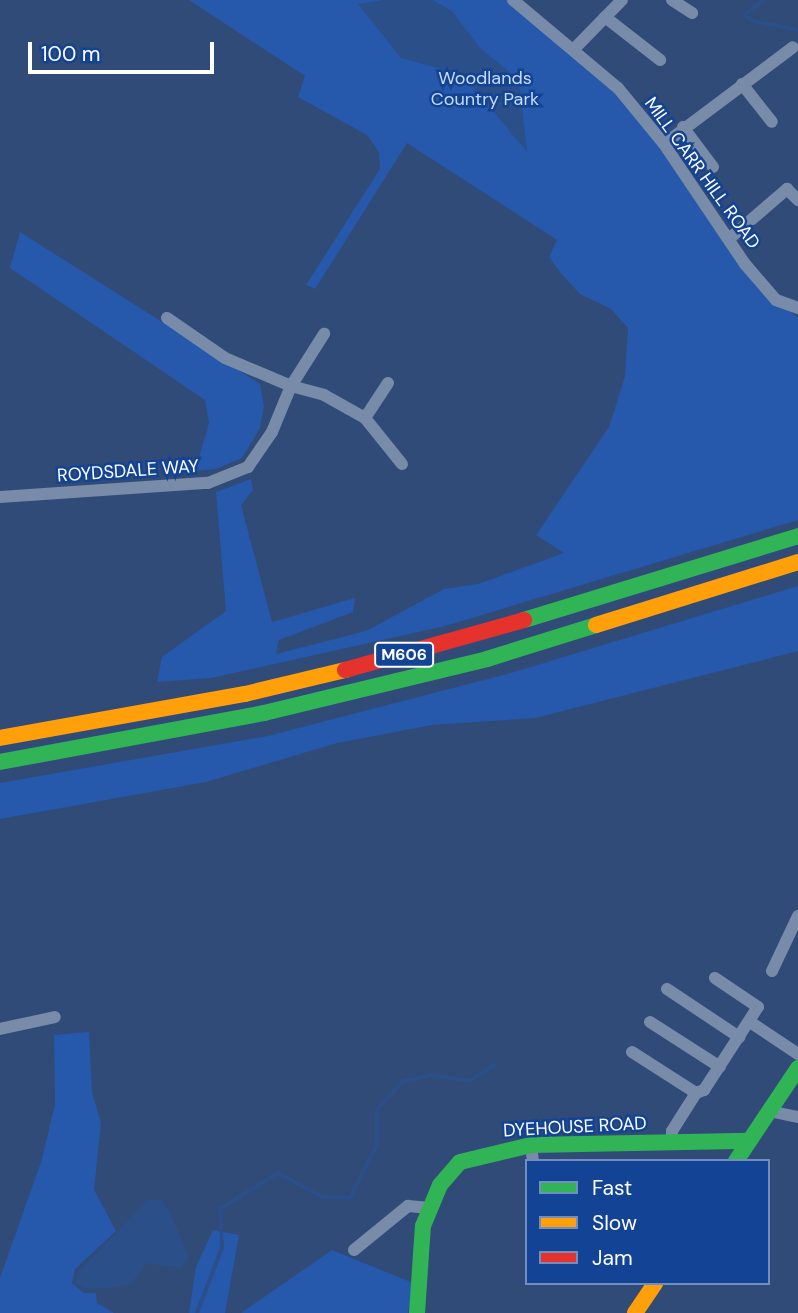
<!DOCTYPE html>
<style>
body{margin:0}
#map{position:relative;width:798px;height:1313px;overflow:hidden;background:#304b77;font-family:"DM Sans",sans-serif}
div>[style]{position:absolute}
.green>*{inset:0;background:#2659ab}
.water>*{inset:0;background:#2b4f89}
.stream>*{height:3.5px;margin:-1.75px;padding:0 1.75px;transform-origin:1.75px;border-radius:1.75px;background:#2b4f89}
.street>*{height:12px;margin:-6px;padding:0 6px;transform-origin:6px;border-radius:6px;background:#788ca9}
.fast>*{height:16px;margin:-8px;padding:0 8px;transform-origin:8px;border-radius:8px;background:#30b455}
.slow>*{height:16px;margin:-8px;padding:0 8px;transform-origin:8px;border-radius:8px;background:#ff9f0a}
.jam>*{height:16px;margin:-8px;padding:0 8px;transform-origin:8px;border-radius:8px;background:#e5322d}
span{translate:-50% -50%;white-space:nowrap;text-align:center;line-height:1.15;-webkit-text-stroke:5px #134394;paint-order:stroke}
.shield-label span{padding:2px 5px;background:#134394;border:2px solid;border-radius:5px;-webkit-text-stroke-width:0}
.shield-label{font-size:16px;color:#fff;font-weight:700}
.park-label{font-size:18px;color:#c9ddfd}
.street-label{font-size:18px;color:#fff}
.legend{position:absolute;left:525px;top:1159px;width:245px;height:126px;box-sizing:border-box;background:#134394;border:2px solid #718ebf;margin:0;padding:9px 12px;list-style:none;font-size:21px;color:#fff}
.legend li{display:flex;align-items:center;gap:14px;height:35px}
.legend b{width:35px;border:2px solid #718ebf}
.scale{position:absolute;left:28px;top:42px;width:186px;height:32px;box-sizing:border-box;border:4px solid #fff;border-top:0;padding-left:9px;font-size:21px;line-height:24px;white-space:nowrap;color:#fff;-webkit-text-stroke:5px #134394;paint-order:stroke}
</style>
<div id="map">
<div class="green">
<div style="clip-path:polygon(189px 0,513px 0,618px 88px,776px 300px,798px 318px,798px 520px,445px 626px,211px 678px,157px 682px,162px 657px,226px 611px,216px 492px,251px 479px,253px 490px,241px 505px,272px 622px,355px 598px,353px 612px,279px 640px,276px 654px,366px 631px,444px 589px,478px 584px,564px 553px,536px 535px,609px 427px,625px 376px,628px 328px,611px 309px,580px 294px,559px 271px,549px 257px,557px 240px,407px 143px,315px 289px,306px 285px,380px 169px,379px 152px,367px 135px,298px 97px,305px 76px)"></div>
<div style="clip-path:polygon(20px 232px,260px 384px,264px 406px,260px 428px,242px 458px,216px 469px,195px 471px,209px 423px,205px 400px,10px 268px)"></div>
<div style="clip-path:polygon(798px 586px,798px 651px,535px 718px,432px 725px,337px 743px,206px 782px,0 819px,0 783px,268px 736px,511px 673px)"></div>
<div style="clip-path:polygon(89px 1032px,92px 1092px,101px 1123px,94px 1190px,116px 1231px,75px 1269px,72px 1283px,84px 1293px,96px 1293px,97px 1303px,114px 1313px,0 1313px,0 1278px,41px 1162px,55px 1105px,54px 1035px)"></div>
<div style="clip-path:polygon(213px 1230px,239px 1235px,225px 1313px,189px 1313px,196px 1267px)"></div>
<div style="clip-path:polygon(332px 1250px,413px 1283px,408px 1313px,241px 1313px)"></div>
</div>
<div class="water">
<div style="clip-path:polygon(384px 0,433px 0,452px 11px,480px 48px,519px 80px,527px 152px,463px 75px,401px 58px,358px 4px)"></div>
<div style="clip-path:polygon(148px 1200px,161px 1200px,169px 1210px,189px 1257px,180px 1269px,147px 1263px,131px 1284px,110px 1288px,85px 1288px,75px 1283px,78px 1272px)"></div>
</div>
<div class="stream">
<div style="left:765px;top:0;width:25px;rotate:143deg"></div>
<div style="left:745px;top:15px;width:10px;rotate:37deg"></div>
<div style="left:753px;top:21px;width:46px;rotate:11.3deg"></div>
<div style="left:197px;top:1313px;width:70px;rotate:-69deg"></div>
<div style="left:222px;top:1248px;width:39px;rotate:-93deg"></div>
<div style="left:220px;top:1209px;width:68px;rotate:-31.8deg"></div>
<div style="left:278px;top:1173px;width:51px;rotate:28.1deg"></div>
<div style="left:323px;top:1197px;width:27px;rotate:2deg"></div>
<div style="left:350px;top:1198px;width:59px;rotate:-63deg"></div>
<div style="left:377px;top:1145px;width:35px;rotate:-90deg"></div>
<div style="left:377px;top:1110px;width:39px;rotate:-48deg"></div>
<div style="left:403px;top:1081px;width:30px;rotate:-12deg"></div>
<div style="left:432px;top:1075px;width:37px;rotate:9deg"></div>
<div style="left:469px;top:1081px;width:31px;rotate:-32deg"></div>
</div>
<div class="street">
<div style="left:513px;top:0;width:137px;rotate:40deg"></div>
<div style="left:618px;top:88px;width:72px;rotate:50.6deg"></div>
<div style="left:664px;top:144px;width:145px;rotate:56deg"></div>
<div style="left:745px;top:264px;width:48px;rotate:49.3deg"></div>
<div style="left:776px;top:300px;width:23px;rotate:20deg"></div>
<div style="left:672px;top:0;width:24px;rotate:33deg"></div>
<div style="left:605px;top:17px;width:70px;rotate:38deg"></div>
<div style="left:575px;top:48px;width:67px;rotate:-45.6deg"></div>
<div style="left:742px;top:84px;width:48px;rotate:51.7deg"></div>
<div style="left:683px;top:127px;width:50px;rotate:53.1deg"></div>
<div style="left:664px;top:144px;width:161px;rotate:-36.9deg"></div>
<div style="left:729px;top:239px;width:77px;rotate:-40.8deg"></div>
<div style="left:787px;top:189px;width:16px;rotate:45deg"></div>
<div style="left:167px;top:318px;width:70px;rotate:34.6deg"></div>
<div style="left:225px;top:358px;width:72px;rotate:23deg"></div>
<div style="left:291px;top:386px;width:34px;rotate:15deg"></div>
<div style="left:324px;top:395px;width:47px;rotate:29.3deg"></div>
<div style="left:365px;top:418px;width:59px;rotate:51.2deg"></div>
<div style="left:365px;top:418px;width:42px;rotate:-56.7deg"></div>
<div style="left:0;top:497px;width:208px;rotate:-3.9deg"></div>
<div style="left:208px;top:483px;width:43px;rotate:-21.8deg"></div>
<div style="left:248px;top:467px;width:42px;rotate:-55.6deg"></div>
<div style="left:272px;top:432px;width:50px;rotate:-67.6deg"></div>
<div style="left:291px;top:386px;width:62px;rotate:-57.6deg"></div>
<div style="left:772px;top:971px;width:61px;rotate:-64.7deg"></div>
<div style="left:667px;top:989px;width:87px;rotate:33.7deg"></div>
<div style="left:650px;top:1022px;width:83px;rotate:32.7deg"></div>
<div style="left:750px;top:1022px;width:58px;rotate:33.7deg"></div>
<div style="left:0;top:1029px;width:56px;rotate:-12.3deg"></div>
<div style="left:632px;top:1052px;width:76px;rotate:32.6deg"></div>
<div style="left:769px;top:1111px;width:30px;rotate:12deg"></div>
<div style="left:672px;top:1141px;width:10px;rotate:-90deg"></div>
<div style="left:672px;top:1131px;width:45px;rotate:-57.7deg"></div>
<div style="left:696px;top:1093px;width:9px;rotate:-21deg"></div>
<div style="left:704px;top:1090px;width:99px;rotate:-57deg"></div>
<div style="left:758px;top:1007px;width:52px;rotate:-146deg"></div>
<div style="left:531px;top:1145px;width:16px;rotate:83deg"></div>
<div style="left:354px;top:1250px;width:70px;rotate:-39.2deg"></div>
<div style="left:408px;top:1206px;width:22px;rotate:5deg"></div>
</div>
<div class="fast">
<div style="left:524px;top:620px;width:287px;rotate:-17deg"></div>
<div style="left:0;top:762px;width:269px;rotate:-10.5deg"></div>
<div style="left:264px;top:713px;width:229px;rotate:-13.6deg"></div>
<div style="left:487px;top:659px;width:114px;rotate:-17.3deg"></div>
<div style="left:736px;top:1161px;width:112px;rotate:-56.3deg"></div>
<div style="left:417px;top:1313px;width:87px;rotate:-86.1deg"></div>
<div style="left:423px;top:1226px;width:44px;rotate:-67.5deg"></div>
<div style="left:440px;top:1185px;width:30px;rotate:-49deg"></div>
<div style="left:460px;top:1162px;width:73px;rotate:-13.5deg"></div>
<div style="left:531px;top:1145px;width:218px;rotate:-1.1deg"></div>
</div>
<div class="slow">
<div style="left:596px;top:625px;width:212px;rotate:-17.3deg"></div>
<div style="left:0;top:738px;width:249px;rotate:-10.2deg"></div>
<div style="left:245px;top:694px;width:103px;rotate:-13.5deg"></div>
<div style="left:635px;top:1313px;width:36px;rotate:-56deg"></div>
</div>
<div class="jam">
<div style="left:345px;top:670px;width:186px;rotate:-15.6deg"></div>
</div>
<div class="shield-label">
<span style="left:404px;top:655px">M606</span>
</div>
<div class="park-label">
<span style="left:485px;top:89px">Woodlands<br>Country Park</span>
</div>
<div class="street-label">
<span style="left:702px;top:173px;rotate:54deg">MILL CARR HILL ROAD</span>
<span style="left:128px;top:471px;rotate:-4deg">ROYDSDALE WAY</span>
<span style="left:575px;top:1127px;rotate:-3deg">DYEHOUSE ROAD</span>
</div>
<ul class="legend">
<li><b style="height:9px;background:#30b455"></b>Fast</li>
<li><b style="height:9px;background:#ff9f0a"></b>Slow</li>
<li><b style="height:9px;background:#e5322d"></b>Jam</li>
</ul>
<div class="scale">100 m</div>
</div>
